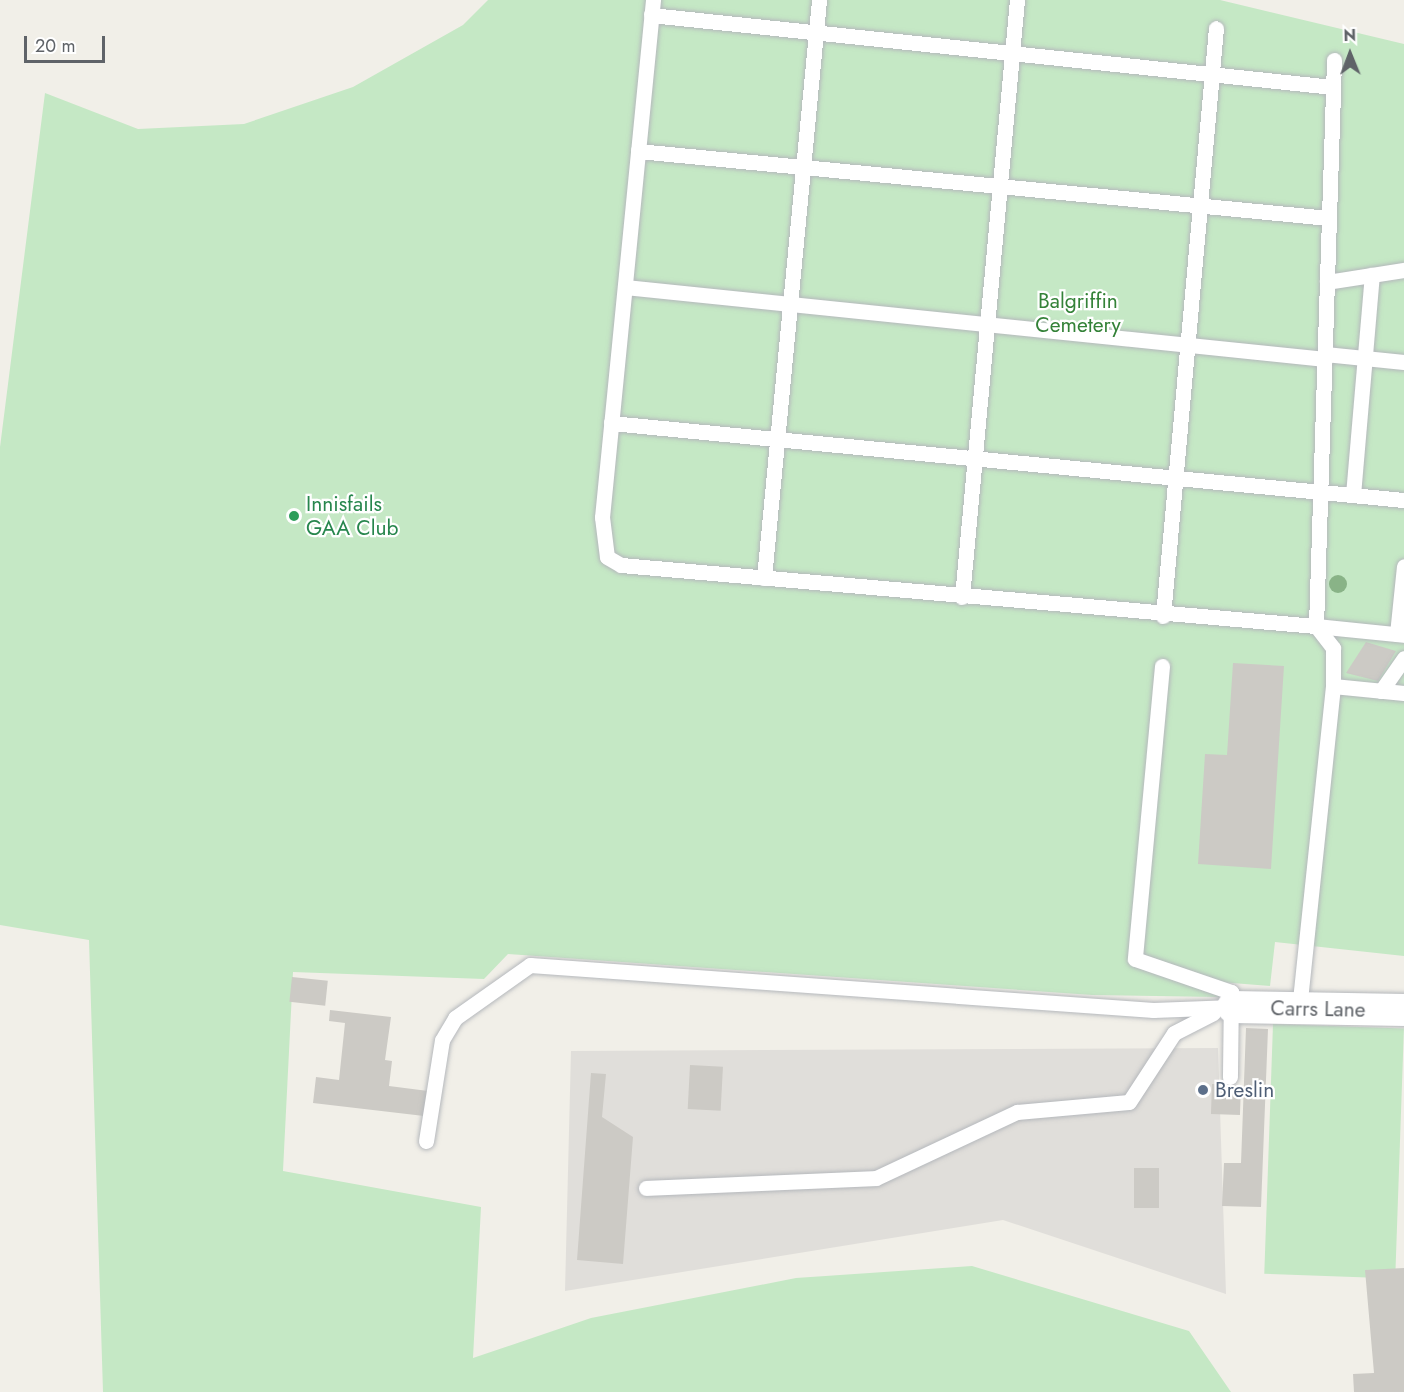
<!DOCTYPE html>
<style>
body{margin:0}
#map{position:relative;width:1404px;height:1392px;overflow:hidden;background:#f1efe8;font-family:Jost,sans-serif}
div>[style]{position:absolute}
.industrial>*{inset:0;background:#e0deda}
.green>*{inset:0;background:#c5e8c5;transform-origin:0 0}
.building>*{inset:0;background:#cccac5;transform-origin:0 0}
.roads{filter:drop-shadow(0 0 2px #b5b8bc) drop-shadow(0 0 2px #b5b8bc)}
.lane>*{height:15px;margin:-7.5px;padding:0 7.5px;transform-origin:7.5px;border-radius:7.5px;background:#fff}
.street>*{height:32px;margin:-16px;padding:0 16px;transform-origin:16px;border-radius:16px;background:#fff}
.trees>*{width:18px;height:18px;margin:-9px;border-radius:50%;background:#89b387}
.dots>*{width:16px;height:16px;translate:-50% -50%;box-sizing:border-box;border:3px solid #fff;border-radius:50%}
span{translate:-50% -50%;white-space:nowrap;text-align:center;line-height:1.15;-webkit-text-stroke:4.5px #fff;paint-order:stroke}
.park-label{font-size:21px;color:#348238}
.leisure-label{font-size:21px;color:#27864d}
.left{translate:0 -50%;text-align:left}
.street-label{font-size:21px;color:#5f6368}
.service-label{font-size:21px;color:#4e5e75}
.north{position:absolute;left:1320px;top:24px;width:60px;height:60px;-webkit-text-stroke:4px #fff;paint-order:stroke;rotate:359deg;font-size:16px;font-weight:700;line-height:24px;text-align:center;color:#5f6368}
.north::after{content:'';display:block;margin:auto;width:21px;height:27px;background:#5f6368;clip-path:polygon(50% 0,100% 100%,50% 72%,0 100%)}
.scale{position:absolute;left:24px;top:36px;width:81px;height:27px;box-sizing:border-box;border:3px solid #5f6368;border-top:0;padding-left:8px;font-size:18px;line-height:21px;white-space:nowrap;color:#5f6368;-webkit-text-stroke:4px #fff;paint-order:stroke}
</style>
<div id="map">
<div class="industrial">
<div style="clip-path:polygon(1218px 1048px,1226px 1294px,1003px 1220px,565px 1291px,571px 1051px)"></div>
</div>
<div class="green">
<div style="clip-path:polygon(488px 0,1220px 0,1404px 44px,1404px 956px,1275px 942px,1270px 986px,1220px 982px,1219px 997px,1092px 995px,508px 954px,484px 979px,293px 972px,283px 1171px,481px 1207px,473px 1358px,591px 1318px,796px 1278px,972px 1266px,1189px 1331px,1231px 1392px,103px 1392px,89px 940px,0 925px,0 447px,45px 93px,138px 129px,244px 124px,353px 87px,463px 25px)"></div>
<div style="left:1273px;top:1024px;width:131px;height:250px;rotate:2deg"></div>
</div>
<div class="building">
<div style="clip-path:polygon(1366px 642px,1396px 651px,1378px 681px,1346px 673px)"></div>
<div style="clip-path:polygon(1233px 663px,1284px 666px,1271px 869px,1198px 864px,1205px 754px,1227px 755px)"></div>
<div style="left:292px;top:977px;width:36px;height:25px;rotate:6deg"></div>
<div style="clip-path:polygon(330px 1010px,391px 1017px,385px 1060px,392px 1061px,389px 1086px,428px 1091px,424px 1116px,313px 1103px,316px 1077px,339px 1080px,345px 1023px,329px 1021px)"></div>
<div style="clip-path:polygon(1246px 1028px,1268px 1029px,1261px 1207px,1222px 1206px,1224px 1163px,1241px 1163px)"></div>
<div style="left:690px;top:1065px;width:33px;height:44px;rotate:3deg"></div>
<div style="clip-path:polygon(591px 1073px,606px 1074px,602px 1117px,633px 1137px,623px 1264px,577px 1260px)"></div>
<div style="left:1212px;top:1084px;width:29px;height:30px;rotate:2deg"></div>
<div style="left:1134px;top:1168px;width:25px;height:40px"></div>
<div style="clip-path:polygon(1404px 1268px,1404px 1392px,1354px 1392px,1353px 1374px,1374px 1373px,1365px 1270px)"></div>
</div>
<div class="roads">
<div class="lane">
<div style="left:653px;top:0;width:520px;rotate:95.63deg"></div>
<div style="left:602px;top:517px;width:40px;rotate:82.9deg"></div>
<div style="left:607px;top:557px;width:16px;rotate:30deg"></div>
<div style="left:621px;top:565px;width:698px;rotate:5.02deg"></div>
<div style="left:1316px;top:626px;width:28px;rotate:52deg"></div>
<div style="left:1333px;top:648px;width:38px;rotate:90deg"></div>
<div style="left:1333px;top:686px;width:325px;rotate:96deg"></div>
<div style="left:651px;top:15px;width:686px;rotate:6.03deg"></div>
<div style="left:1334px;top:60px;width:566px;rotate:91.82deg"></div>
<div style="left:1316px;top:626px;width:88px;rotate:5.8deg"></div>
<div style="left:638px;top:151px;width:694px;rotate:5.54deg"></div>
<div style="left:1327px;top:282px;width:78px;rotate:-8.9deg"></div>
<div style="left:625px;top:287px;width:704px;rotate:5.87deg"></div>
<div style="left:1325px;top:354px;width:79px;rotate:5.8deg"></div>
<div style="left:611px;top:423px;width:797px;rotate:5.55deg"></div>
<div style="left:1353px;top:495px;width:221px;rotate:-85.1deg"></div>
<div style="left:764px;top:578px;width:581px;rotate:-84.56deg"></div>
<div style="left:962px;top:597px;width:600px;rotate:-84.74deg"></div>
<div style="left:1163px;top:616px;width:590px;rotate:-84.85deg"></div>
<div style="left:1397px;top:634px;width:68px;rotate:-84.1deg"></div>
<div style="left:1162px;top:666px;width:294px;rotate:95.3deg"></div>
<div style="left:1135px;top:959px;width:102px;rotate:19deg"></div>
<div style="left:1231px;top:992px;width:85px;rotate:90.7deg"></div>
<div style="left:1333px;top:686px;width:71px;rotate:5.6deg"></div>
<div style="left:1381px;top:691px;width:40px;rotate:-55.1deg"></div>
<div style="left:426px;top:1141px;width:102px;rotate:-81deg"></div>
<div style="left:442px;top:1040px;width:26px;rotate:-59deg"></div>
<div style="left:455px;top:1018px;width:92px;rotate:-35.2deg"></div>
<div style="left:530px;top:965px;width:625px;rotate:4.13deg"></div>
<div style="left:1153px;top:1010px;width:80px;rotate:-2.1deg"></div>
<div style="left:646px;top:1188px;width:230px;rotate:-2.5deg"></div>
<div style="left:876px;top:1178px;width:156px;rotate:-25.1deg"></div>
<div style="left:1017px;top:1112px;width:112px;rotate:-5.1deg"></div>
<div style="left:1129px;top:1102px;width:82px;rotate:-56.9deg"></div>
<div style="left:1174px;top:1033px;width:44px;rotate:-27.1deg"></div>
</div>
<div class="street">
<div style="left:1233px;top:1007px;width:171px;rotate:1deg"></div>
</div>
</div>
<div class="trees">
<div style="left:1338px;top:584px"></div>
</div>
<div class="dots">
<div style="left:294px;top:516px;background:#2e9e5b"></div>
<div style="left:1203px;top:1090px;background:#5c6f8a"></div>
</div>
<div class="park-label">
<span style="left:1078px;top:313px">Balgriffin<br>Cemetery</span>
</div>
<div class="leisure-label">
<span class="left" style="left:306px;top:516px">Innisfails<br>GAA Club</span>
</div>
<div class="street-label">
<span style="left:1318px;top:1009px;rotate:1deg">Carrs Lane</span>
</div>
<div class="service-label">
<span class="left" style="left:1215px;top:1090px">Breslin</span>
</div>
<div class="north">N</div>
<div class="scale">20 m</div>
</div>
